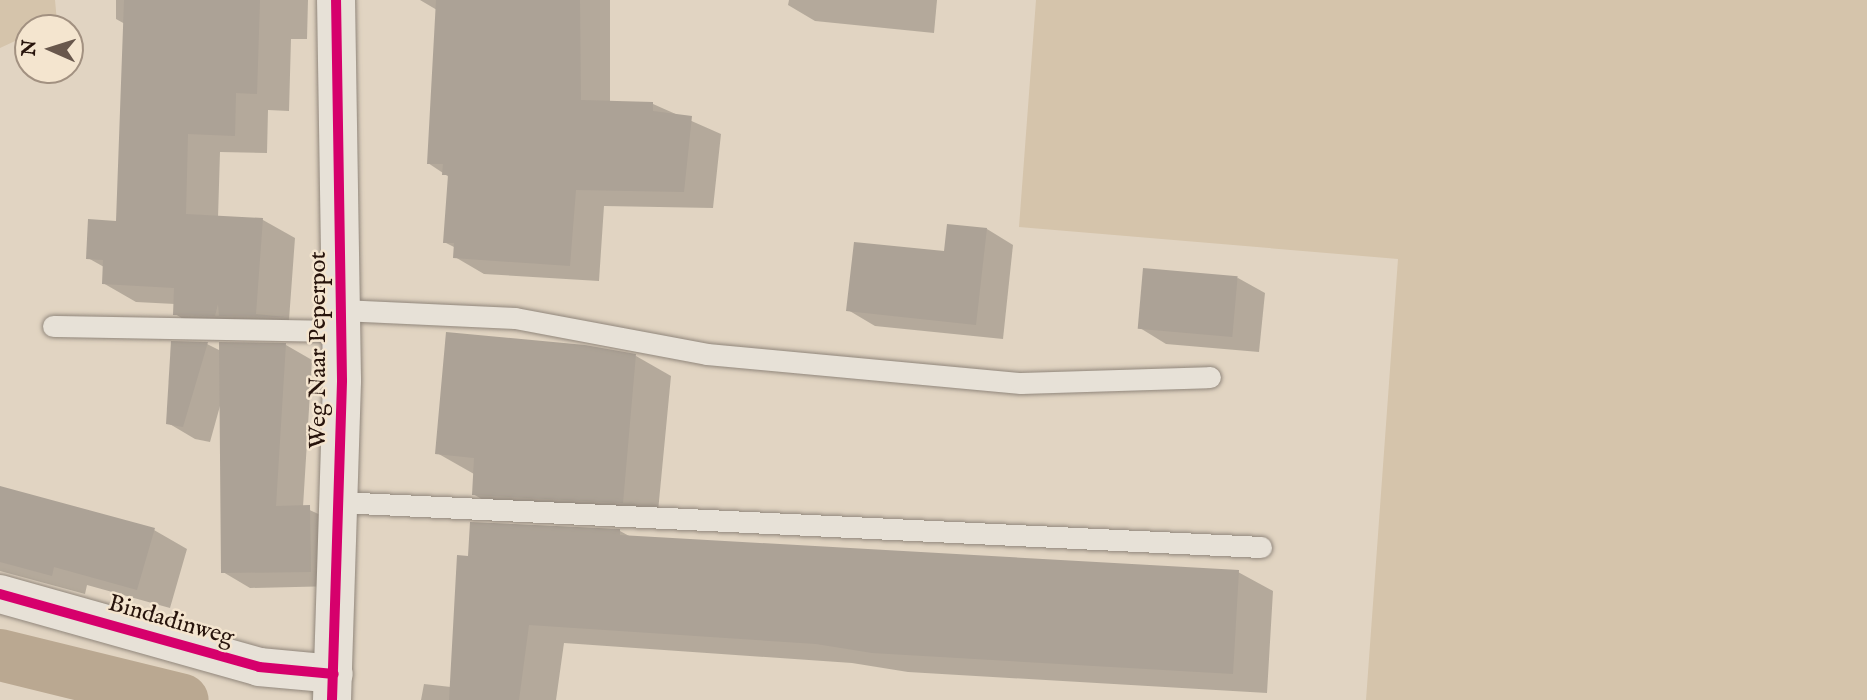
<!DOCTYPE html>
<style>
body{margin:0}
#map{position:relative;width:1867px;height:700px;overflow:hidden;background:#e1d4c2;font-family:"IM FELL English",serif}
div>[style]{position:absolute}
.green>*{inset:0;background:#d5c4ab}
.shadow>*{inset:0;background:#0003}
.canal>*{height:52px;margin:-26px;padding:0 26px;transform-origin:26px;border-radius:26px;background:#baa891}
.building>*{inset:0;background:#aca296;transform-origin:0 0}
.roads{filter:drop-shadow(0 0 2px #90867b) drop-shadow(0 0 2px #90867b)}
.service>*{height:21px;margin:-10.5px;padding:0 10.5px;transform-origin:10.5px;border-radius:10.5px;background:#e7e1d7}
.minor>*{height:38px;margin:-19px;padding:0 19px;transform-origin:19px;border-radius:19px;background:#e7e1d7}
.tertiary>*{height:38px;margin:-19px;padding:0 19px;transform-origin:19px;border-radius:19px;background:#e7e1d7}
.cycleway>*{height:10px;margin:-5px;padding:0 5px;transform-origin:5px;border-radius:5px;background:#d6006c}
span{translate:-50% -50%;white-space:nowrap;text-align:center;line-height:1.15;-webkit-text-stroke:5px #f4e5cf;paint-order:stroke}
.street-label{font-size:24px;color:#27140c}
.north{position:absolute;left:14px;top:14px;width:70px;height:70px;box-sizing:border-box;background:#f4e5cf;border:2px solid #a29181;border-radius:50%;rotate:273deg;font-size:19px;font-weight:700;line-height:28px;text-align:center;color:#27140c}
.north::after{content:'';display:block;margin:auto;width:24px;height:32px;background:#68574c;clip-path:polygon(50% 0,100% 100%,50% 72%,0 100%)}
</style>
<div id="map">
<div class="green">
<div style="clip-path:polygon(0 0,55px 0,57px 22px,28px 28px,28px 35px,0 48px)"></div>
<div style="clip-path:polygon(1036px 0,1867px 0,1867px 700px,1366px 700px,1398px 259px,1019px 227px)"></div>
</div>
<div class="shadow">
<div style="clip-path:polygon(116px 0,308px 0,307px 39px,291px 39px,289px 111px,268px 110px,267px 153px,220px 152px,218px 218px,263px 220px,295px 238px,289px 320px,207px 333px,175px 314px,175px 304px,136px 302px,103px 283px,104px 267px,88px 258px,118px 223px,125px 24px,116px 19px)"></div>
<div style="clip-path:polygon(420px 0,610px 0,610px 102px,653px 104px,721px 134px,713px 208px,604px 206px,599px 281px,484px 274px,455px 257px,456px 248px,444px 242px,449px 177px,428px 163px,437px 10px)"></div>
<div style="clip-path:polygon(789px 0,937px 0,934px 33px,815px 21px,788px 5px)"></div>
<div style="clip-path:polygon(987px 229px,1013px 245px,1003px 339px,875px 326px,848px 310px)"></div>
<div style="clip-path:polygon(1238px 278px,1265px 293px,1259px 352px,1166px 344px,1140px 328px)"></div>
<div style="clip-path:polygon(207px 344px,221px 351px,286px 345px,312px 360px,303px 507px,336px 522px,337px 586px,250px 588px,223px 572px,220px 406px,210px 442px,195px 439px,168px 423px)"></div>
<div style="clip-path:polygon(636px 356px,671px 376px,657px 522px,509px 515px,473px 494px,474px 474px,437px 453px)"></div>
<div style="clip-path:polygon(0 488px,154px 530px,187px 549px,170px 608px,87px 585px,85px 594px,0 571px)"></div>
<div style="clip-path:polygon(620px 531px,631px 537px,1238px 572px,1273px 591px,1267px 693px,908px 672px,852px 663px,564px 643px,556px 700px,421px 700px,424px 684px,451px 687px,470px 558px)"></div>
</div>
<div class="canal">
<div style="left:0;top:655px;width:188px;rotate:13.8deg"></div>
</div>
<div class="building">
<div style="clip-path:polygon(124px 0,260px 0,257px 94px,236px 93px,235px 136px,188px 134px,186px 214px,263px 218px,256px 314px,286px 317px,219px 316px,218px 304px,215px 316px,173px 315px,174px 288px,102px 284px,103px 260px,86px 259px,88px 219px,116px 221px)"></div>
<div style="clip-path:polygon(436px 0,580px 0,581px 100px,653px 102px,653px 111px,692px 116px,684px 192px,576px 190px,570px 266px,453px 258px,454px 243px,443px 243px,448px 175px,442px 175px,443px 164px,427px 164px)"></div>
<div style="clip-path:polygon(947px 224px,987px 228px,976px 325px,846px 311px,854px 242px,944px 251px)"></div>
<div style="left:1143px;top:268px;width:95px;height:61px;rotate:5deg"></div>
<div style="clip-path:polygon(446px 332px,585px 345px,636px 354px,623px 503px,472px 495px,474px 458px,435px 454px)"></div>
<div style="clip-path:polygon(171px 341px,208px 342px,183px 427px,166px 424px)"></div>
<div style="clip-path:polygon(219px 342px,286px 343px,276px 506px,310px 505px,311px 572px,221px 573px)"></div>
<div style="clip-path:polygon(0 486px,155px 528px,137px 590px,54px 567px,52px 576px,0 562px)"></div>
<div style="clip-path:polygon(470px 522px,620px 529px,620px 535px,1239px 570px,1233px 674px,872px 653px,816px 644px,529px 625px,519px 700px,449px 700px,457px 555px,468px 556px)"></div>
</div>
<div class="roads">
<div class="service">
<div style="left:341px;top:310px;width:174px;rotate:2.6deg"></div>
<div style="left:515px;top:318px;width:195px;rotate:10.6deg"></div>
<div style="left:707px;top:354px;width:315px;rotate:5.3deg"></div>
<div style="left:1021px;top:383px;width:189px;rotate:-1.8deg"></div>
<div style="left:53px;top:326px;width:288px;rotate:1deg"></div>
<div style="left:338px;top:502px;width:924px;rotate:2.79deg"></div>
</div>
<div class="minor">
<div style="left:0;top:594px;width:269px;rotate:15.7deg"></div>
<div style="left:259px;top:667px;width:75px;rotate:5.3deg"></div>
</div>
<div class="tertiary">
<div style="left:332px;top:700px;width:320px;rotate:-88.2deg"></div>
<div style="left:342px;top:380px;width:380px;rotate:-90.9deg"></div>
</div>
</div>
<div class="cycleway">
<div style="left:0;top:594px;width:269px;rotate:15.7deg"></div>
<div style="left:259px;top:667px;width:75px;rotate:5.3deg"></div>
<div style="left:332px;top:700px;width:320px;rotate:-88.2deg"></div>
<div style="left:342px;top:380px;width:380px;rotate:-90.9deg"></div>
</div>
<div class="street-label">
<span style="left:319px;top:350px;rotate:-90deg">Weg Naar Peperpot</span>
<span style="left:171px;top:621px;rotate:16deg">Bindadinweg</span>
</div>
<div class="north">N</div>
</div>
